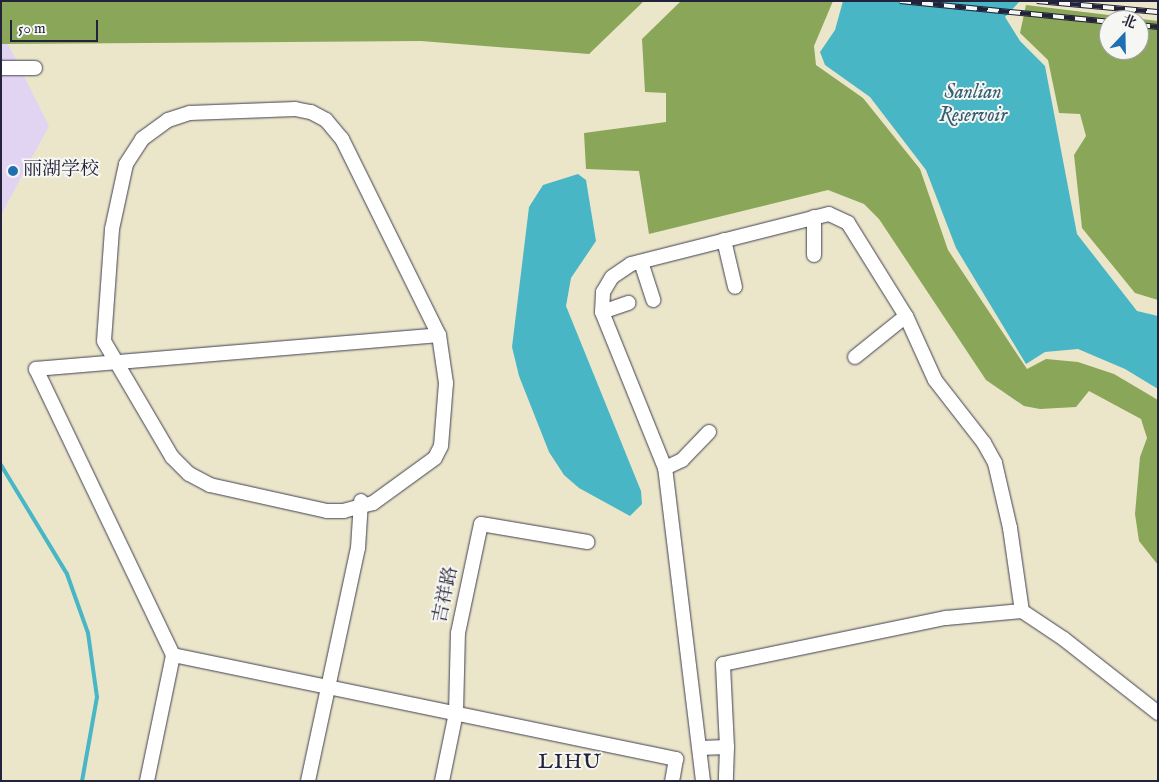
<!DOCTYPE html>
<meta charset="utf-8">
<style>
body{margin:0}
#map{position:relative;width:1159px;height:782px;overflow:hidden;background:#ebe6ca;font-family:"IM FELL English","Noto Serif SC",serif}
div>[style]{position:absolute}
.built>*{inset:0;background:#e1d4f3}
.forest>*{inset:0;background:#8aa658}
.water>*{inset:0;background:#49b6c5}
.stream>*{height:4px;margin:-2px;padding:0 2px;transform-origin:2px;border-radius:2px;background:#49b6c5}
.roads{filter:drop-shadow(0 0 1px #403f50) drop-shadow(0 0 1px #403f50)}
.minor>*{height:14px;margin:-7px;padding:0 7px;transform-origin:7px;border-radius:7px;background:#fff}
.rail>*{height:5.5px;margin-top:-2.75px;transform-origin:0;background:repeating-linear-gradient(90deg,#f6f6f2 0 11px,#22223b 0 22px);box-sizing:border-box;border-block:1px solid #22223b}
.dots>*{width:14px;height:14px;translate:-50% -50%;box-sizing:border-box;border:2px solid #f6f6f2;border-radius:50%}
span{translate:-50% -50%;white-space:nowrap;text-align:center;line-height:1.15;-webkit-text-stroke:4px #f6f6f2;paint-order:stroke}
.poi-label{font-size:19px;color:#22223b}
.left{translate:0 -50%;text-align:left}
.street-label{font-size:19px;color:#22223b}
.water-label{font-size:20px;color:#325d72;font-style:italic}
.quarter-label{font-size:21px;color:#22223b;letter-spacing:1px}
.frame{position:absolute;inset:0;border:2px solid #22223b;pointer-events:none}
.north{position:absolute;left:1099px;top:10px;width:50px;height:50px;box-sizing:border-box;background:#f6f6f2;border:1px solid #a1a1a9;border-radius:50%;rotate:21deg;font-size:14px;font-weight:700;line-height:20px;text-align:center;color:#22223b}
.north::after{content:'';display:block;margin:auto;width:18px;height:22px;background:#1f6fb2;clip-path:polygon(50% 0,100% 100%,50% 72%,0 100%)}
.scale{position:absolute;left:10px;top:20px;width:88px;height:22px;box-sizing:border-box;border:2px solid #22223b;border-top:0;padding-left:6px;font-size:15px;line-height:18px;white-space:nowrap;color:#22223b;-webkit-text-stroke:4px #f6f6f2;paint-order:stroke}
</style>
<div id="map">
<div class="built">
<div style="clip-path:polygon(1px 44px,8px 44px,49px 126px,1px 215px)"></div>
</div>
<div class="forest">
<div style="clip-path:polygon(1px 1px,644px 1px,589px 54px,421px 41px,1px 44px)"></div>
<div style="clip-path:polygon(681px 1px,833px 1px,814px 46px,816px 65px,863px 98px,920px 169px,948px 250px,1027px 369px,1046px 359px,1078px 362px,1114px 374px,1158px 400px,1158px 565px,1139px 541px,1135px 514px,1140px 457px,1147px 438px,1141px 419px,1089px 391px,1076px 407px,1040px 409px,1024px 406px,986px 380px,879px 219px,864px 204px,828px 190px,649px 234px,639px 171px,586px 169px,584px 133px,666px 122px,666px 93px,645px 92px,642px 39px)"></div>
<div style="clip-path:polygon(evenodd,1026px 5px,1158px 21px,1158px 300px,1135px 293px,1082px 228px,1074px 155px,1086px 136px,1080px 114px,1059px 113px,1048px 60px,1020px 33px,1026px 5px,1109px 20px,1139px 20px,1139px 50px,1109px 50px,1109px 20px)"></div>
</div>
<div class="water">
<div style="clip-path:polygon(843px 1px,1020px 1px,1005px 17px,1020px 41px,1045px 66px,1077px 234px,1137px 311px,1158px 316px,1158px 389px,1125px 369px,1078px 349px,1045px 352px,1026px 364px,956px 248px,926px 170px,870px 97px,825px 65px,820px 52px,835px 30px)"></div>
<div style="clip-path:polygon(578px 174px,586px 180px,596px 241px,571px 278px,566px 306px,641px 491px,642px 504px,630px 516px,579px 488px,564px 475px,549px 452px,519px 376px,512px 347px,529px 207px,543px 185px)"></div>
</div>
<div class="stream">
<div style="left:1px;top:465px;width:127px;rotate:58.8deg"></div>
<div style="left:67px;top:574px;width:63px;rotate:70.4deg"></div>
<div style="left:88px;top:633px;width:65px;rotate:82deg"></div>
<div style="left:97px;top:697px;width:85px;rotate:100.1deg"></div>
</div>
<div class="roads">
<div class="minor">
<div style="left:1px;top:68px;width:34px"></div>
<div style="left:295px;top:109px;width:16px;rotate:11deg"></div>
<div style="left:311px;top:112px;width:17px;rotate:28deg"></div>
<div style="left:326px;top:120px;width:25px;rotate:50deg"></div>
<div style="left:342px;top:139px;width:219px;rotate:63.7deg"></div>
<div style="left:439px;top:335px;width:49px;rotate:81.7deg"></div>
<div style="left:446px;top:383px;width:63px;rotate:94.5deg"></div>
<div style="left:441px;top:446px;width:13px;rotate:117deg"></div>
<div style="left:435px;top:458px;width:77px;rotate:144deg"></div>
<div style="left:373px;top:503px;width:30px;rotate:165deg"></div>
<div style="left:344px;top:511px;width:17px;rotate:180deg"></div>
<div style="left:327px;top:511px;width:120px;rotate:-167.5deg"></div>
<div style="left:210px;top:485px;width:24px;rotate:-152deg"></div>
<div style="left:189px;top:474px;width:24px;rotate:-135deg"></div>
<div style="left:172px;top:457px;width:134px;rotate:-120.4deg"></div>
<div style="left:104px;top:341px;width:112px;rotate:-85.9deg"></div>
<div style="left:112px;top:229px;width:66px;rotate:-77.8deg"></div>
<div style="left:126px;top:164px;width:30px;rotate:-57deg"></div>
<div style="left:142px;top:139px;width:32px;rotate:-36deg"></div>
<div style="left:168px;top:120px;width:23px;rotate:-18deg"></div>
<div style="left:190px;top:113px;width:105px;rotate:-2.2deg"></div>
<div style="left:814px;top:217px;width:38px;rotate:90deg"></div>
<div style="left:724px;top:240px;width:48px;rotate:76.8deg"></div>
<div style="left:641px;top:262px;width:40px;rotate:72deg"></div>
<div style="left:602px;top:312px;width:28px;rotate:-19deg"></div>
<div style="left:855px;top:357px;width:65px;rotate:-38.8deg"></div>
<div style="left:665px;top:468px;width:19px;rotate:-25deg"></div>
<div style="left:682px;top:460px;width:39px;rotate:-46deg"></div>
<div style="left:173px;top:655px;width:514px;rotate:11.68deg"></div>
<div style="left:676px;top:759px;width:22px;rotate:100deg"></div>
<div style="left:727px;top:747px;width:83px;rotate:-92.8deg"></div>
<div style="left:723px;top:664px;width:228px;rotate:-11.7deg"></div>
<div style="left:946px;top:618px;width:76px;rotate:-5.3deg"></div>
<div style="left:1022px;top:611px;width:50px;rotate:33.7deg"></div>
<div style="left:1064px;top:639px;width:120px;rotate:38.2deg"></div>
<div style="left:700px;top:748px;width:27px;rotate:-2deg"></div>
<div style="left:727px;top:747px;width:34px;rotate:92deg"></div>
<div style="left:147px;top:781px;width:129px;rotate:-78.3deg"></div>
<div style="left:173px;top:655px;width:317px;rotate:-115.6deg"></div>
<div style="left:36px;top:369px;width:404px;rotate:-4.8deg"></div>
<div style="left:308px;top:781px;width:238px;rotate:-77.9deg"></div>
<div style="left:358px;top:548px;width:47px;rotate:-86.3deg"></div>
<div style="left:442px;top:781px;width:69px;rotate:-78.4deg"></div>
<div style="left:456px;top:713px;width:80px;rotate:-88.6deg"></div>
<div style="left:458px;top:633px;width:111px;rotate:-78.1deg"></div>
<div style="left:481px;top:524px;width:108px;rotate:9.6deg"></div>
<div style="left:703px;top:781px;width:315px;rotate:-96.9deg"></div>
<div style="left:665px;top:468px;width:168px;rotate:-112deg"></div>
<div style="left:602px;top:312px;width:20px;rotate:-87deg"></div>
<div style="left:603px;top:292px;width:17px;rotate:-59deg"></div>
<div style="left:612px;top:277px;width:23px;rotate:-34deg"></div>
<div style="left:631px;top:264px;width:204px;rotate:-14.2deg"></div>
<div style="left:829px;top:214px;width:21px;rotate:25deg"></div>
<div style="left:848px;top:223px;width:110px;rotate:58.1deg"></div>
<div style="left:906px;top:316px;width:70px;rotate:65.6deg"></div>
<div style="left:935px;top:380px;width:80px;rotate:52.1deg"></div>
<div style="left:984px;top:443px;width:23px;rotate:61deg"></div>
<div style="left:995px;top:463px;width:67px;rotate:77deg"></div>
<div style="left:1010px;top:528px;width:84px;rotate:81.8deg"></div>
</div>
</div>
<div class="rail">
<div style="left:900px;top:1px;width:210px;rotate:5.7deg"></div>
<div style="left:1037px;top:1px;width:121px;rotate:5.2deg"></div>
<div style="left:1139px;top:25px;width:19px;rotate:6deg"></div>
</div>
<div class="dots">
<div style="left:13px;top:171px;background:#1f6fb2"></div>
</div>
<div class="poi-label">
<span class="left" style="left:23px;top:171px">丽湖学校</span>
</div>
<div class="street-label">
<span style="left:447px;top:595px;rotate:-78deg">吉祥路</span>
</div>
<div class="water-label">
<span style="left:973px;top:104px">Sanlian<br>Reservoir</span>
</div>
<div class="quarter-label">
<span style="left:570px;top:763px">LIHU</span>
</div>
<div class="frame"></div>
<div class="north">北</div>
<div class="scale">50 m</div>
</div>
